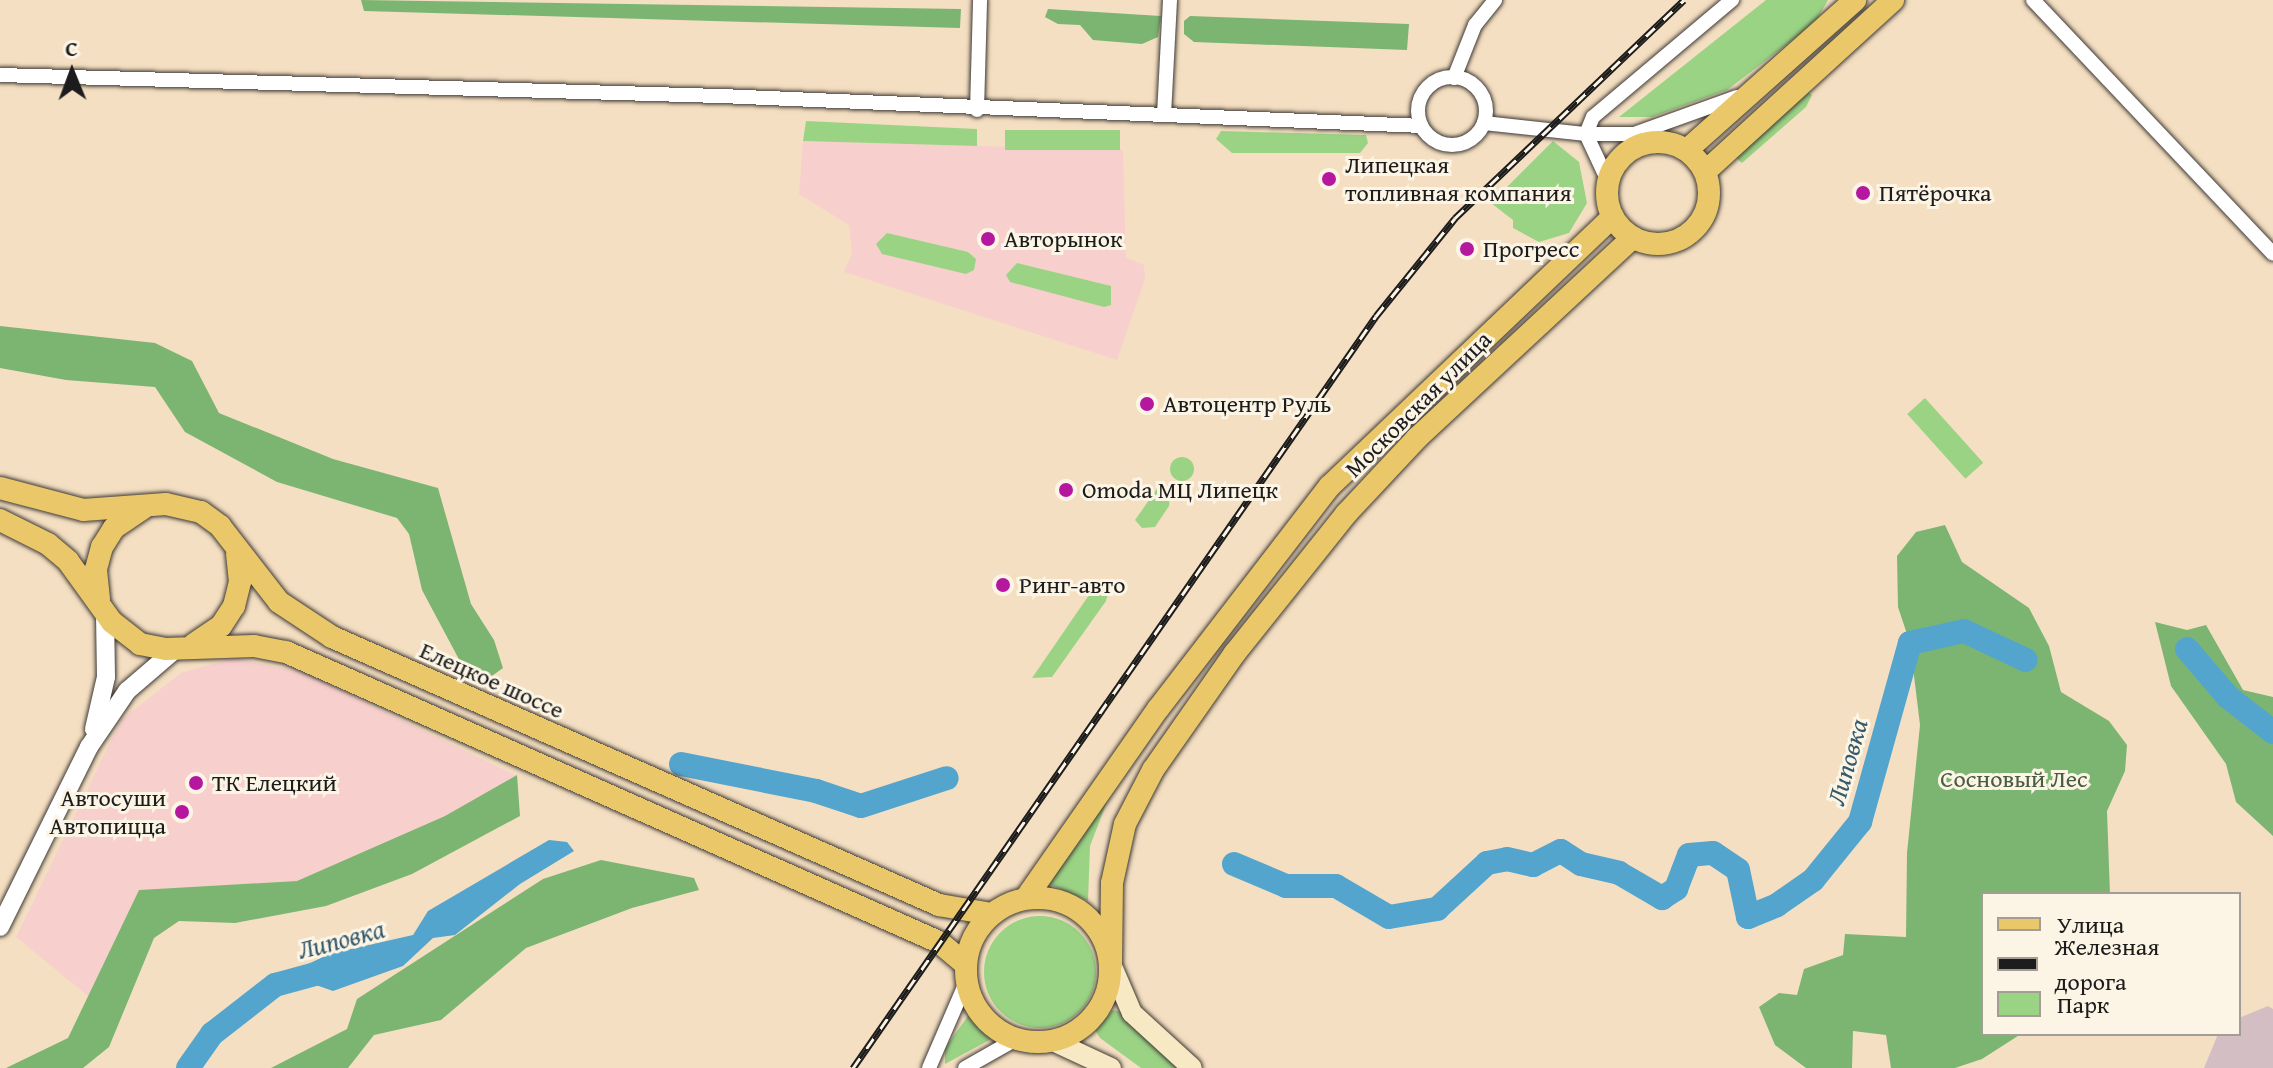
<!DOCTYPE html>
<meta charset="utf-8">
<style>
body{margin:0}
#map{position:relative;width:2273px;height:1068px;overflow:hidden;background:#f5dfc2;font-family:"Gentium Book Plus",serif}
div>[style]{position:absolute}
.built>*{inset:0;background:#f7d0cd}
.industrial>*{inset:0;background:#d2bec3}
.green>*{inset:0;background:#9bd385;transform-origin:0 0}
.round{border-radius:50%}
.forest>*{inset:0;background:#7cb572}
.water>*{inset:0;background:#53a5ce}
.river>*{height:24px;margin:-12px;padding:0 12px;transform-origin:12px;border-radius:12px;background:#53a5ce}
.roads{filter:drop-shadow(0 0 2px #3d3935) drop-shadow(0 0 2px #3d3935)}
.minor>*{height:14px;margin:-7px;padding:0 7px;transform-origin:7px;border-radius:7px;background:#fff}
.minor>.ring{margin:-7px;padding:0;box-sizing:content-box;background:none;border:14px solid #fff;border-radius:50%}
.tertiary>*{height:18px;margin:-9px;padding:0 9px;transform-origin:9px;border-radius:9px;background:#fff}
.secondary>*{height:20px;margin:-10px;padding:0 10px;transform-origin:10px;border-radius:10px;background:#f7e9c3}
.primary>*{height:22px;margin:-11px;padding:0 11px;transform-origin:11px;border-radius:11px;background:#eac769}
.primary>.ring{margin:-11px;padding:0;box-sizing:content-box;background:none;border:22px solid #eac769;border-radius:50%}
.rail>*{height:7px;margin-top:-3.5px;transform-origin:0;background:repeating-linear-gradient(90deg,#fcf5e5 0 12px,#1c1c1c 0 24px);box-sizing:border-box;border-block:2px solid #1c1c1c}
.dots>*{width:22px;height:22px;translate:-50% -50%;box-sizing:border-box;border:4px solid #fcf5e5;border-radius:50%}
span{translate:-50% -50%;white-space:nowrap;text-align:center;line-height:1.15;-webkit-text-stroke:6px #fcf5e5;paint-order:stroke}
.poi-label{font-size:24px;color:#1c1c1c}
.left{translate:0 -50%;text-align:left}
.right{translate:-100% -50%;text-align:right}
.street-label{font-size:24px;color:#1c1c1c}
.park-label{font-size:24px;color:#485c41}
.water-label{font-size:26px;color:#355a6c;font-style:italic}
.legend{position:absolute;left:1981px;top:892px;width:260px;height:144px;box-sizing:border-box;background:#fcf5e5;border:2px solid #a29e95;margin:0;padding:10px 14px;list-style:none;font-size:24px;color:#1c1c1c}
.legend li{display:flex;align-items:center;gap:16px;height:40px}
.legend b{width:40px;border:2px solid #a29e95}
.north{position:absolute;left:32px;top:32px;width:80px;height:80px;-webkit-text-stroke:6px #fcf5e5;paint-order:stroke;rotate:359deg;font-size:22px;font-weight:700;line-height:32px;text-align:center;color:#1c1c1c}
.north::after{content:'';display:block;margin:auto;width:28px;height:36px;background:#1c1c1c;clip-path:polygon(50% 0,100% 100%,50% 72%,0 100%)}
</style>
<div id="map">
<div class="built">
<div style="clip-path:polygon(803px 141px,1123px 150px,1126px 258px,1144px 265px,1145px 279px,1117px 360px,844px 272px,852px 253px,849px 225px,799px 194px)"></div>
<div style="clip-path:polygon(233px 658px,303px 672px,517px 776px,445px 816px,297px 881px,139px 890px,88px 996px,16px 937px,121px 720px,181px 673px)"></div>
</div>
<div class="industrial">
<div style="clip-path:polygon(2268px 1006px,2273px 1009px,2273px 1068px,2204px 1068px,2218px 1034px,2239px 1034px,2239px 1018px)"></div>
</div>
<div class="green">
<div style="clip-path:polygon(1766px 0,1828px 0,1815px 23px,1727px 90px,1652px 117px,1619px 117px)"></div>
<div style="clip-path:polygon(1806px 90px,1812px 95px,1806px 107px,1742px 163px,1737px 159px,1736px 150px)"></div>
<div style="clip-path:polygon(806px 121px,977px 129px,977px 146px,803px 141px)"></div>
<div style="left:1005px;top:130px;width:115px;height:20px"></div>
<div style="clip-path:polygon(1221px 131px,1366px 135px,1368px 143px,1360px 153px,1232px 153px,1216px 139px)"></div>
<div style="clip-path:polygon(1553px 141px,1579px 162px,1587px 203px,1569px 233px,1539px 242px,1513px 228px,1513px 220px,1491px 203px)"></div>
<div style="clip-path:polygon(887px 233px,968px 252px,976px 259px,974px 270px,966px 274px,882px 254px,876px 244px)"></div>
<div style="clip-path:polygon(1017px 263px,1111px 286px,1111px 305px,1104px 307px,1010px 282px,1006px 275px)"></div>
<div style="left:1925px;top:398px;width:87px;height:24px;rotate:48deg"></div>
<div class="round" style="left:1170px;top:457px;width:24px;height:24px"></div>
<div style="clip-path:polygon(1159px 486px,1170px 494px,1169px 506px,1155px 527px,1142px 528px,1135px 520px)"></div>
<div style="clip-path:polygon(1100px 579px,1109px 589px,1106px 601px,1052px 677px,1032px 678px)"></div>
<div style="clip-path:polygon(1110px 794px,1090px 846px,1088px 901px,1049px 884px)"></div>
<div class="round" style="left:984px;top:916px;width:112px;height:112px"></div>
<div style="clip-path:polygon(1113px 1010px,1121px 1012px,1178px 1068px,1141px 1068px,1100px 1038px,1095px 1030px)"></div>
<div style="clip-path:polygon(971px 1012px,995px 1037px,945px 1064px,945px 1048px)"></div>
</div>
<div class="forest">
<div style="clip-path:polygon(361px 0,961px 9px,960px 28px,364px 11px)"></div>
<div style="clip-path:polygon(1048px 9px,1161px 16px,1158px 37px,1142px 44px,1093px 40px,1080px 25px,1058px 24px,1045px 17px)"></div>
<div style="clip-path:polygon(1190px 16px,1409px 24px,1407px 50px,1194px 42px,1184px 34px,1184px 21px)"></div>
<div style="clip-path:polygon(0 326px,155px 343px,192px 361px,219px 413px,333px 459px,438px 488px,471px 604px,494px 640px,503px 668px,489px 678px,462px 665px,422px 590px,409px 534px,397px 518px,277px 482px,185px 432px,155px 387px,66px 380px,0 368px)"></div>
<div style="clip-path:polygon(1945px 525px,1962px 562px,2029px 608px,2049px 646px,2061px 692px,2109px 721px,2127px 745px,2125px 771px,2107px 811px,2110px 894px,1983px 894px,1983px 1034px,2021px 1034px,1982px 1059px,1955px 1068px,1891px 1068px,1886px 1035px,1853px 1031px,1852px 1068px,1806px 1068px,1775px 1045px,1759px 1007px,1779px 993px,1797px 995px,1804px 969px,1843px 955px,1845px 934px,1906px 937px,1907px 853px,1920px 725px,1910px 643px,1898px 607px,1897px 556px,1916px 532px)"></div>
<div style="clip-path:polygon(2155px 622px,2187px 630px,2206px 625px,2243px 690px,2273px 697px,2273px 836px,2236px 802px,2226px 764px,2171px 686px)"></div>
<div style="clip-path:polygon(517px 775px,520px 816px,412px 874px,326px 906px,235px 923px,179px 921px,154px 938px,109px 1047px,83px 1068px,6px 1068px,68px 1038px,139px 890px,297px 881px,445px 816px)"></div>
<div style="clip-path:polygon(601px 860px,694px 878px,699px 890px,632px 908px,526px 948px,441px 1020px,374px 1035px,348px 1068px,271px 1068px,347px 1029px,357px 999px,543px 879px)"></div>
</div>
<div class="water">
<div style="clip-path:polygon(549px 840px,567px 842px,574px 851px,520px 884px,455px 935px,433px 938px,403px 966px,333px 991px,296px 978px,300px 968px,329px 954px,413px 935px,428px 911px)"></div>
</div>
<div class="river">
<div style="left:2187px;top:649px;width:63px;rotate:49.5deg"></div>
<div style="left:2228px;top:697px;width:57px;rotate:37.9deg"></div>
<div style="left:681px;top:764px;width:138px;rotate:11.3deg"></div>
<div style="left:816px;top:791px;width:47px;rotate:18.4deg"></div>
<div style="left:861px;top:806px;width:90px;rotate:-18deg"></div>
<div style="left:1234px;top:864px;width:56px;rotate:22.9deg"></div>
<div style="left:1286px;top:886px;width:50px"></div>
<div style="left:1336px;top:886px;width:61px;rotate:30.3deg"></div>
<div style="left:1389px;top:917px;width:49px;rotate:-9.5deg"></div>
<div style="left:1437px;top:909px;width:68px;rotate:-42.6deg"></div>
<div style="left:1487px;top:863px;width:20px;rotate:-11deg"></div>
<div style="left:1507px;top:859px;width:27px;rotate:13deg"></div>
<div style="left:1533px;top:865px;width:31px;rotate:-27deg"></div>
<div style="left:1561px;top:851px;width:24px;rotate:33deg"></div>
<div style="left:1581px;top:864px;width:39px;rotate:13deg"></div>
<div style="left:1619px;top:873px;width:50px;rotate:30.2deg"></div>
<div style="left:1662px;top:898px;width:17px;rotate:-33deg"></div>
<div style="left:1676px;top:889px;width:36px;rotate:-69deg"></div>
<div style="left:1689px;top:855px;width:24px;rotate:-5deg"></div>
<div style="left:1713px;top:853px;width:30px;rotate:34deg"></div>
<div style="left:1738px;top:870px;width:48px;rotate:78deg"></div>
<div style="left:1748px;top:917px;width:31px;rotate:-22deg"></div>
<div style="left:1777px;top:905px;width:44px;rotate:-34.8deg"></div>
<div style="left:1813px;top:880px;width:75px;rotate:-51deg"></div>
<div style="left:1860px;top:822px;width:186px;rotate:-74.4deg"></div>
<div style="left:1910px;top:643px;width:55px;rotate:-12.5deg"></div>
<div style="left:1964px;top:631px;width:68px;rotate:25.1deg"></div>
<div style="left:188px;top:1068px;width:42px;rotate:-54.8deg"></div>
<div style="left:212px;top:1034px;width:80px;rotate:-37.9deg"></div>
<div style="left:275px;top:985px;width:57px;rotate:-15.3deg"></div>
</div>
<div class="roads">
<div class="minor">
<div style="left:2033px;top:0;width:349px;rotate:46.6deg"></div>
<div style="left:0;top:75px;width:721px;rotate:1.67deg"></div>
<div style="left:721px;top:96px;width:701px;rotate:2.45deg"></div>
<div class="ring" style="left:1418px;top:77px;width:54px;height:54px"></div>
<div style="left:1454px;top:78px;width:57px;rotate:-68.4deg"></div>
<div style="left:1475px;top:25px;width:32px;rotate:-51deg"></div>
<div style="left:977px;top:110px;width:110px;rotate:-88.4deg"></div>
<div style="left:1164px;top:115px;width:115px;rotate:-87deg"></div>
<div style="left:1484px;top:123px;width:103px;rotate:6.2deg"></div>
<div style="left:1586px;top:134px;width:48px"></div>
<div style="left:1634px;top:134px;width:109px;rotate:-19.8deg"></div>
<div style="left:1586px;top:134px;width:18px;rotate:-68deg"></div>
<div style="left:1593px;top:117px;width:182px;rotate:-40.1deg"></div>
<div style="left:1586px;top:134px;width:50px;rotate:65deg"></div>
<div style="left:1638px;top:135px;width:25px;rotate:14deg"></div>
<div style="left:929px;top:1068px;width:90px;rotate:-66.6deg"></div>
<div style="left:965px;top:1068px;width:59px;rotate:-29.6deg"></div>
</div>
<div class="tertiary">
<div style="left:94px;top:729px;width:53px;rotate:-77deg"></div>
<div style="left:106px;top:677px;width:64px;rotate:-90.9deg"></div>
<div style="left:0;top:927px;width:201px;rotate:-63.7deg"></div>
<div style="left:89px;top:747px;width:68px;rotate:-55.8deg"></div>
<div style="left:127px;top:691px;width:66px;rotate:-40.7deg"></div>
</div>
<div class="secondary">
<div style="left:1111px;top:964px;width:53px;rotate:66.8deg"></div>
<div style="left:1132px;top:1013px;width:81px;rotate:42.5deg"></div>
<div style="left:1053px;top:1041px;width:64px;rotate:25deg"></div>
</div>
<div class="primary">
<div class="ring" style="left:1607px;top:142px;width:80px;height:80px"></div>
<div style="left:1688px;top:149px;width:224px;rotate:-41.7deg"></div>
<div style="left:1707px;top:170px;width:252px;rotate:-42.4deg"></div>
<div style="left:0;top:488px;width:86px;rotate:14.8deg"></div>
<div style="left:83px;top:510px;width:83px;rotate:-4.1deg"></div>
<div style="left:166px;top:504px;width:36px;rotate:13deg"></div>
<div style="left:201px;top:512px;width:24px;rotate:36deg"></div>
<div style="left:220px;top:526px;width:96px;rotate:52.2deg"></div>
<div style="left:279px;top:602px;width:64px;rotate:33.4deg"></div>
<div style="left:332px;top:637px;width:664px;rotate:23.82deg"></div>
<div style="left:939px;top:905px;width:53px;rotate:9.8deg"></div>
<div style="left:0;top:520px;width:54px;rotate:26.6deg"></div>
<div style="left:48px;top:544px;width:26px;rotate:40deg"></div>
<div style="left:68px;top:561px;width:75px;rotate:54.2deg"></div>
<div style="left:112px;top:622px;width:36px;rotate:38deg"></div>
<div style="left:140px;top:644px;width:25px;rotate:11deg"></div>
<div style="left:165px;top:649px;width:89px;rotate:-1.9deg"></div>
<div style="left:254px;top:646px;width:33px;rotate:11deg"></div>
<div style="left:286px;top:652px;width:714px;rotate:23.95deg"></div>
<div style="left:939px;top:942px;width:35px;rotate:40deg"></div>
<div style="left:99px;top:599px;width:30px;rotate:-96deg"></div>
<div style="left:96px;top:569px;width:23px;rotate:-75deg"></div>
<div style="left:102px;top:547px;width:22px;rotate:-58deg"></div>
<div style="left:114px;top:528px;width:34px;rotate:-34deg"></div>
<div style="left:194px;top:644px;width:32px;rotate:-34deg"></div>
<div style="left:221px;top:626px;width:24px;rotate:-57deg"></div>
<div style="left:234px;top:606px;width:25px;rotate:-76deg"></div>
<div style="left:240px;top:582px;width:28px;rotate:-96deg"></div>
<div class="ring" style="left:966px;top:898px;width:122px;height:122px"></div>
<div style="left:1026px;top:898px;width:231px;rotate:-55.1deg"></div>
<div style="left:1158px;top:709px;width:282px;rotate:-52.4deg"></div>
<div style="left:1330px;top:486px;width:388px;rotate:-43.6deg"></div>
<div style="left:1111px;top:964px;width:81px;rotate:-89.3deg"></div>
<div style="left:1112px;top:883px;width:60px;rotate:-77.6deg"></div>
<div style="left:1125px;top:824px;width:61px;rotate:-62.6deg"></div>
<div style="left:1153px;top:770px;width:143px;rotate:-55deg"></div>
<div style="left:1235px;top:653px;width:178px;rotate:-51.4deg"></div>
<div style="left:1346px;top:514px;width:104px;rotate:-46.9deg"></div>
<div style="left:1417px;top:438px;width:292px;rotate:-42.9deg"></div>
</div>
</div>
<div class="rail">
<div style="left:853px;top:1068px;width:916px;rotate:-55.18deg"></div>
<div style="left:1376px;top:316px;width:126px;rotate:-51.1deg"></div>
<div style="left:1455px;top:218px;width:316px;rotate:-43.6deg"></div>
</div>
<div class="dots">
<div style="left:1329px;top:179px;background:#b5179e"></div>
<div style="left:1863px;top:193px;background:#b5179e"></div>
<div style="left:988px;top:239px;background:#b5179e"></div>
<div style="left:1467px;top:249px;background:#b5179e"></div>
<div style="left:1147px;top:404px;background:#b5179e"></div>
<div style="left:1066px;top:490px;background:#b5179e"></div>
<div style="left:1003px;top:585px;background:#b5179e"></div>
<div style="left:196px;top:783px;background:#b5179e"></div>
<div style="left:182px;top:812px;background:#b5179e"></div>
</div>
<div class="poi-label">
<span class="left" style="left:1345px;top:179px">Липецкая<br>топливная компания</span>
<span class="left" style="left:1879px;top:193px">Пятёрочка</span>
<span class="left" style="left:1004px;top:239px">Авторынок</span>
<span class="left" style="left:1483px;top:249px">Прогресс</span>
<span class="left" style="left:1163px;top:404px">Автоцентр Руль</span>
<span class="left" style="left:1082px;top:490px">Omoda МЦ Липецк</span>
<span class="left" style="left:1019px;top:585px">Ринг-авто</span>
<span class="left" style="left:212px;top:783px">ТК Елецкий</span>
<span class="right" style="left:166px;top:812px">Автосуши<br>Автопицца</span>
</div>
<div class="street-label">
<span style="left:1418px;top:404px;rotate:-45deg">Московская улица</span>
<span style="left:492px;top:680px;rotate:24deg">Елецкое шоссе</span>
</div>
<div class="park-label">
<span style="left:2014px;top:779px">Сосновый Лес</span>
</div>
<div class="water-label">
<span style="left:1847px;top:762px;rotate:-74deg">Липовка</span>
<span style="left:341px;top:939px;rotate:-15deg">Липовка</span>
</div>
<ul class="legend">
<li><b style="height:10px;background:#eac769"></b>Улица</li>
<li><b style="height:10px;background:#1c1c1c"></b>Железная дорога</li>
<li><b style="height:22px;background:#9bd385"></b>Парк</li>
</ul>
<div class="north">С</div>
</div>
